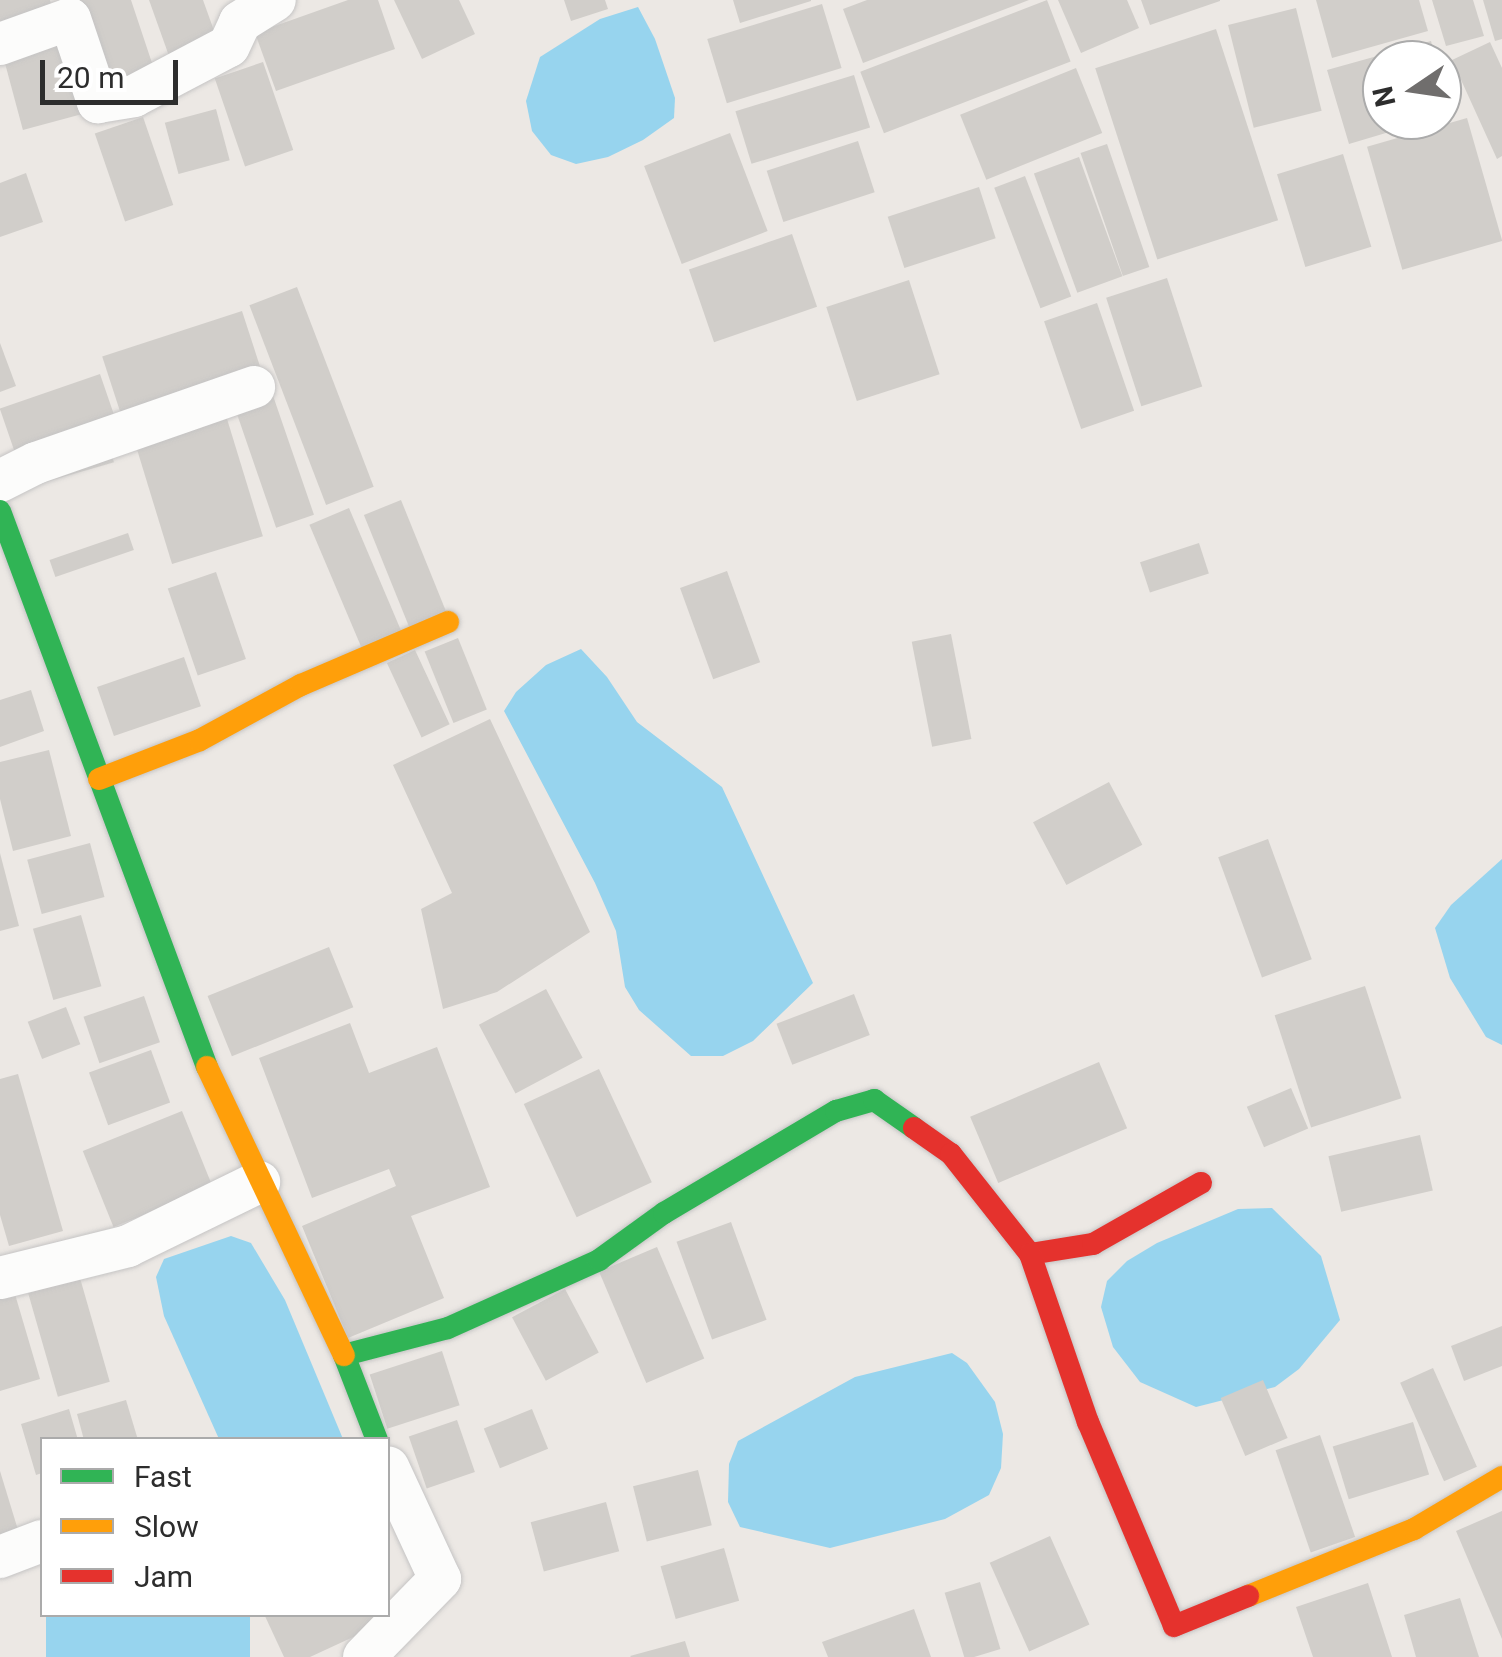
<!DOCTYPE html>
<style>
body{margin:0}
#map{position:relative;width:1502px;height:1657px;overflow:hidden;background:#ece8e4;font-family:Roboto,sans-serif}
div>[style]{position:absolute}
.water>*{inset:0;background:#97d4ee;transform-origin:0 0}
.building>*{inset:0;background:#d1ceca;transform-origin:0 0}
.roads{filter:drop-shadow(0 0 2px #c5c4c4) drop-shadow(0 0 2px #c5c4c4)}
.street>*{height:42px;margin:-21px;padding:0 21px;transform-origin:21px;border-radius:21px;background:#fcfcfb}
.fast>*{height:22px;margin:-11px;padding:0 11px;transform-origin:11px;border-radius:11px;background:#30b455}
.slow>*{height:22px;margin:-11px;padding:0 11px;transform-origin:11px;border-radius:11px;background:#ff9f0a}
.jam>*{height:22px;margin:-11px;padding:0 11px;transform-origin:11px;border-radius:11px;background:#e5322d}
span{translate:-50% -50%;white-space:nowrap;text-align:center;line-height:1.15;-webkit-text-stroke:10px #fff;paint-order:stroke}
.legend{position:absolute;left:40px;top:1437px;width:350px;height:180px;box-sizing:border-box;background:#fff;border:2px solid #ababab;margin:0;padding:12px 18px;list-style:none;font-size:30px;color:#2d2d2d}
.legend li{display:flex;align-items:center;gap:20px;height:50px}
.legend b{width:50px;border:2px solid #ababab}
.north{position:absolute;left:1362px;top:40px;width:100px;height:100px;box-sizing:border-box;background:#fff;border:2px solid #ababab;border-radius:50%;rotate:257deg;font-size:28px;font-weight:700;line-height:40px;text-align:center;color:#2d2d2d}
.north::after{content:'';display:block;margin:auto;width:35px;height:45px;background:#706e6d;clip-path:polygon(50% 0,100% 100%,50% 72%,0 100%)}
.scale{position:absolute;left:40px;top:60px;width:138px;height:45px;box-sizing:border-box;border:5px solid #2d2d2d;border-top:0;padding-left:12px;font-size:30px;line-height:35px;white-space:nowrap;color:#2d2d2d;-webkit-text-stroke:8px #fff;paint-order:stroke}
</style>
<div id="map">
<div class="water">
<div style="clip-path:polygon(638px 7px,655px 39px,675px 98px,674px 118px,643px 140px,608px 157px,576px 164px,551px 155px,532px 131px,526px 101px,540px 57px,600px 19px)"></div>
<div style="clip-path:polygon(581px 649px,607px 677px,637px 722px,722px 787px,813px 983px,753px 1041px,723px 1056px,691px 1056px,639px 1010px,625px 987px,616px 931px,595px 883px,504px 711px,516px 692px,546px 665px)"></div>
<div style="clip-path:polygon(1502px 859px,1502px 1045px,1486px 1037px,1450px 978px,1435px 928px,1451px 905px)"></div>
<div style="clip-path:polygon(1272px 1208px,1321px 1256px,1340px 1320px,1299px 1369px,1275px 1387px,1196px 1407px,1140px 1382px,1113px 1347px,1101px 1307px,1107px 1281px,1127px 1261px,1157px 1243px,1238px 1209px)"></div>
<div style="clip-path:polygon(231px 1236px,251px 1243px,285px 1300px,343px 1439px,219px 1439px,164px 1316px,156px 1277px,164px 1259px)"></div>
<div style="clip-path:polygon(952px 1353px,967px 1363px,995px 1402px,1003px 1434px,1001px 1468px,989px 1495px,945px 1519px,830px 1548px,740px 1527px,728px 1502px,729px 1464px,738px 1441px,855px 1377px)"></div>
<div style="left:46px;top:1614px;width:204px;height:43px"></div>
</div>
<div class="building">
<div style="clip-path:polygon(0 0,50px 0,53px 13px,0 26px)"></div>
<div style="clip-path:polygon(71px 0,131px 0,156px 75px,103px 93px)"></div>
<div style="clip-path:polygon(149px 0,203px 0,217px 39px,169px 56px)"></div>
<div style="clip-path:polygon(348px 0,378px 0,395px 49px,276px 91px,255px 33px)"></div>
<div style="clip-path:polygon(394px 0,459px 0,475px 34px,422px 59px)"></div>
<div style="clip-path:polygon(564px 0,605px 0,608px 9px,571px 21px)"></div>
<div style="clip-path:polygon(733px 0,811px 0,811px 1px,740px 23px)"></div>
<div style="clip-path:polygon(867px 0,1029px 0,863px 63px,843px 9px)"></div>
<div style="left:1047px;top:0;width:66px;height:200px;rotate:69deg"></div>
<div style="clip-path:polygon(1058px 0,1127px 0,1139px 28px,1081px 53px)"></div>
<div style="clip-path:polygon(1141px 0,1220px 0,1220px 1px,1150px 25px)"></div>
<div style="clip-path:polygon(1316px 0,1419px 0,1428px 31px,1332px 58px)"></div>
<div style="clip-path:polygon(1432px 0,1473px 0,1484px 36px,1446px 46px)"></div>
<div style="clip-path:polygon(1483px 0,1502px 0,1502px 39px,1495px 41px)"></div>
<div style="left:822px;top:4px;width:67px;height:120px;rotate:73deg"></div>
<div style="left:1296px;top:8px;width:106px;height:70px;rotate:76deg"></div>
<div style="left:1216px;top:29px;width:201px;height:127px;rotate:72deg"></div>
<div style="left:72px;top:35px;width:79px;height:72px;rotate:75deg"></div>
<div style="clip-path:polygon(1431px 41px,1436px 60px,1382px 60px,1382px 120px,1426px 121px,1349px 144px,1327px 70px)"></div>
<div style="clip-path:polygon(1490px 42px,1502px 68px,1502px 156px,1497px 159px,1452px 60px)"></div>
<div style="left:263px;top:62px;width:93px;height:51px;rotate:71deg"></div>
<div style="left:1076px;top:68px;width:70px;height:125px;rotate:68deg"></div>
<div style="left:854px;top:75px;width:55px;height:124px;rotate:73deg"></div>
<div style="left:216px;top:109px;width:53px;height:53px;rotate:75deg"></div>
<div style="left:143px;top:117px;width:93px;height:51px;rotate:71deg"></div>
<div style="left:1467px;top:118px;width:128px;height:104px;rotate:74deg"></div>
<div style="left:730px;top:133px;width:105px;height:92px;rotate:69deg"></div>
<div style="left:858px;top:141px;width:54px;height:96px;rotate:72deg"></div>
<div style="left:1107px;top:144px;width:130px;height:28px;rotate:71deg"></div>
<div style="left:1343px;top:154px;width:97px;height:69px;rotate:73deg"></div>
<div style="left:1079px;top:157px;width:127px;height:48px;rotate:70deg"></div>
<div style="clip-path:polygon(26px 173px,43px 222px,0 237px,0 183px)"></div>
<div style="left:1025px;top:176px;width:129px;height:33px;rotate:69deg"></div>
<div style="left:979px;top:187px;width:54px;height:96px;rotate:72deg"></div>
<div style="left:792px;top:234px;width:77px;height:109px;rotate:71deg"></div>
<div style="left:1167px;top:278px;width:114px;height:64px;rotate:72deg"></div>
<div style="left:909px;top:280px;width:99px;height:87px;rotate:72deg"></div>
<div style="left:297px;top:287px;width:214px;height:51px;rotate:69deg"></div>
<div style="left:1097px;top:303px;width:114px;height:56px;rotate:71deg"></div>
<div style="left:242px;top:311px;width:71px;height:147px;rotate:72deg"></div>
<div style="clip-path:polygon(0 343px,16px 386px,0 392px)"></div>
<div style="left:100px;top:374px;width:57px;height:106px;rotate:71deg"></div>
<div style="left:270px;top:387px;width:135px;height:40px;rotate:71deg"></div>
<div style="left:224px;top:409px;width:133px;height:95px;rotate:73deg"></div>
<div style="left:109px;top:445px;width:18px;height:83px;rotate:74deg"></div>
<div style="left:401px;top:500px;width:123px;height:40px;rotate:68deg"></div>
<div style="left:349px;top:508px;width:134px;height:43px;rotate:67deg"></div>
<div style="left:128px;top:533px;width:18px;height:83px;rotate:71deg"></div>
<div style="left:1199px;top:543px;width:32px;height:62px;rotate:72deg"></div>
<div style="left:727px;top:571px;width:97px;height:50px;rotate:70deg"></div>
<div style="left:216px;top:572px;width:92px;height:51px;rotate:71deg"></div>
<div style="left:951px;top:634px;width:107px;height:40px;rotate:79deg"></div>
<div style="left:458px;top:638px;width:77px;height:36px;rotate:68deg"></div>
<div style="left:415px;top:650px;width:82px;height:31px;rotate:65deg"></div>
<div style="left:184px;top:657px;width:52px;height:92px;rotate:71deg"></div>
<div style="clip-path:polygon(31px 690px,44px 731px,0 747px,0 700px)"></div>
<div style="clip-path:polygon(490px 719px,590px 932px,497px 992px,443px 1009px,421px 909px,452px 893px,393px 765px)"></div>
<div style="clip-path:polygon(49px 750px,71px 836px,13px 851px,0 799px,0 762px)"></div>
<div style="left:1109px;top:782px;width:71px;height:86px;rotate:62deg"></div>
<div style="left:1268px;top:839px;width:128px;height:53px;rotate:70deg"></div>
<div style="left:90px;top:843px;width:56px;height:65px;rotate:75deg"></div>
<div style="clip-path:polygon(0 853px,19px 926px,0 931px)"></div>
<div style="left:81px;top:915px;width:74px;height:50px;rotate:74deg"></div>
<div style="left:329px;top:947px;width:65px;height:131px;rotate:68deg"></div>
<div style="left:1365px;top:986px;width:118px;height:95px;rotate:72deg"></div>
<div style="left:546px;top:989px;width:78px;height:76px;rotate:62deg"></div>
<div style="left:854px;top:994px;width:44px;height:83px;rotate:69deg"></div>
<div style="left:144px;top:996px;width:49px;height:64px;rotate:71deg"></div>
<div style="left:66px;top:1007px;width:40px;height:41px;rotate:69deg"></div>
<div style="clip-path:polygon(350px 1023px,369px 1073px,437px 1047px,490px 1187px,411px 1216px,444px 1298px,348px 1338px,302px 1226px,396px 1186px,389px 1169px,312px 1198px,259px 1058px)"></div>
<div style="left:151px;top:1050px;width:56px;height:66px;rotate:70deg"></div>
<div style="left:1099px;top:1062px;width:72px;height:140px;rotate:67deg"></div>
<div style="left:599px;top:1069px;width:125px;height:83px;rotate:65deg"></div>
<div style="clip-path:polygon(18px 1074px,63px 1231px,9px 1246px,0 1215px,0 1079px)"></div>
<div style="left:1291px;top:1088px;width:44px;height:48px;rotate:67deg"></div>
<div style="left:182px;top:1111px;width:82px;height:107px;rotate:68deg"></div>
<div style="left:1420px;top:1135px;width:57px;height:94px;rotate:77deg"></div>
<div style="left:731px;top:1222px;width:104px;height:58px;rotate:70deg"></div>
<div style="left:657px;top:1247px;width:121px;height:63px;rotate:67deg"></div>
<div style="left:80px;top:1278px;width:108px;height:54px;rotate:74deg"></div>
<div style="clip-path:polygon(12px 1284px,40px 1379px,0 1391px,0 1287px)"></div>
<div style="left:565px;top:1289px;width:72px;height:60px;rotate:62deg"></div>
<div style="clip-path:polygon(1502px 1326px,1502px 1366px,1464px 1381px,1451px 1346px)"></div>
<div style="left:442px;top:1351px;width:57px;height:76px;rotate:72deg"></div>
<div style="left:1433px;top:1368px;width:108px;height:36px;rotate:66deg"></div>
<div style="left:1263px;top:1380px;width:63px;height:46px;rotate:67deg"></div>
<div style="clip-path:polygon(126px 1400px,138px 1440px,84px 1440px,77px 1414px)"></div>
<div style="clip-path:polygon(69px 1409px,78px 1440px,42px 1440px,42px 1473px,36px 1475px,21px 1424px)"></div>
<div style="left:532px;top:1409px;width:43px;height:52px;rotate:68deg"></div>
<div style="left:457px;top:1420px;width:55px;height:51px;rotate:71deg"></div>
<div style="left:1413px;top:1422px;width:55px;height:84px;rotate:73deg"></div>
<div style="left:1320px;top:1435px;width:108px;height:47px;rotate:71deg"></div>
<div style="left:698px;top:1470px;width:57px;height:67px;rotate:76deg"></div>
<div style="clip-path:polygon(0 1471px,22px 1543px,0 1550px)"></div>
<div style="left:606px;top:1502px;width:51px;height:78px;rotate:75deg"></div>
<div style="clip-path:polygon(1502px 1511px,1502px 1639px,1456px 1531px)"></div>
<div style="left:1050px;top:1536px;width:97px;height:66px;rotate:66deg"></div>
<div style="left:724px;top:1548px;width:55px;height:66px;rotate:74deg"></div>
<div style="left:980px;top:1582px;width:70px;height:37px;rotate:73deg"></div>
<div style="clip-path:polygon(1368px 1583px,1392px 1657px,1313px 1657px,1296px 1607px)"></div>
<div style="clip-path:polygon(1460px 1598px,1479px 1657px,1416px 1657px,1404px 1615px)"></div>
<div style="clip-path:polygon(914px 1609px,931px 1657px,828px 1657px,822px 1642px)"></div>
<div style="clip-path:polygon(264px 1614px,371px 1614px,377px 1626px,310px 1657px,284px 1657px)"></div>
<div style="clip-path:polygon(685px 1641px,690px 1657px,631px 1657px,630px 1656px)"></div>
</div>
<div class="roads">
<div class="street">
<div style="left:0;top:44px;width:74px;rotate:-19.7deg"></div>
<div style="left:70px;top:19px;width:88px;rotate:71.4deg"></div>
<div style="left:98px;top:102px;width:36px;rotate:-9deg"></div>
<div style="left:134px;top:96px;width:107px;rotate:-27.8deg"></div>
<div style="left:229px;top:46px;width:26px;rotate:-65deg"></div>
<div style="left:240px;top:22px;width:41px;rotate:-32.2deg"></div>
<div style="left:0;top:481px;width:40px;rotate:-26.6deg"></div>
<div style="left:36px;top:463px;width:231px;rotate:-19.2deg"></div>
<div style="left:0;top:1278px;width:132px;rotate:-14deg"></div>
<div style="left:128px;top:1246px;width:146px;rotate:-26deg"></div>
<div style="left:0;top:1557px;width:45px;rotate:-20.9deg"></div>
<div style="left:364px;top:1657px;width:109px;rotate:-45.7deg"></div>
<div style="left:440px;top:1579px;width:123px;rotate:-114.9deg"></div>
</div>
<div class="fast">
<div style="left:0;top:511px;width:593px;rotate:69.58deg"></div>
<div style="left:377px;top:1440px;width:91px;rotate:-111.2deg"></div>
<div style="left:344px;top:1355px;width:107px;rotate:-14.6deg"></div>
<div style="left:448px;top:1328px;width:166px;rotate:-24.2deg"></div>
<div style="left:599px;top:1260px;width:80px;rotate:-35.9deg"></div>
<div style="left:664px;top:1213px;width:200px;rotate:-30.7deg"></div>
<div style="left:836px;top:1111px;width:40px;rotate:-16deg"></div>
<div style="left:874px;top:1100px;width:49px;rotate:35deg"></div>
</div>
<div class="slow">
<div style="left:99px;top:779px;width:108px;rotate:-21.1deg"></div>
<div style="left:200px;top:740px;width:115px;rotate:-28.6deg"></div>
<div style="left:301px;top:685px;width:160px;rotate:-23.2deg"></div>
<div style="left:207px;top:1067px;width:319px;rotate:64.6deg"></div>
<div style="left:1248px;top:1596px;width:179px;rotate:-22deg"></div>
<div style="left:1414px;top:1529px;width:102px;rotate:-30.6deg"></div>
</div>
<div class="jam">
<div style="left:914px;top:1128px;width:45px;rotate:35.1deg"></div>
<div style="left:951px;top:1154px;width:127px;rotate:51.7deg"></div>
<div style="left:1030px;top:1254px;width:64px;rotate:-9deg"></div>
<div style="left:1093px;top:1244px;width:124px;rotate:-29.5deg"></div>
<div style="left:1030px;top:1254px;width:178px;rotate:71deg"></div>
<div style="left:1088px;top:1422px;width:221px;rotate:67.1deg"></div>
<div style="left:1174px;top:1626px;width:80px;rotate:-22.1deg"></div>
</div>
</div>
<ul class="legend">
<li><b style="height:12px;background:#30b455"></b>Fast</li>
<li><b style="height:12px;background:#ff9f0a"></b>Slow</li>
<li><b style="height:12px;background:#e5322d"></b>Jam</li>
</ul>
<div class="north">N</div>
<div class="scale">20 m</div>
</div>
